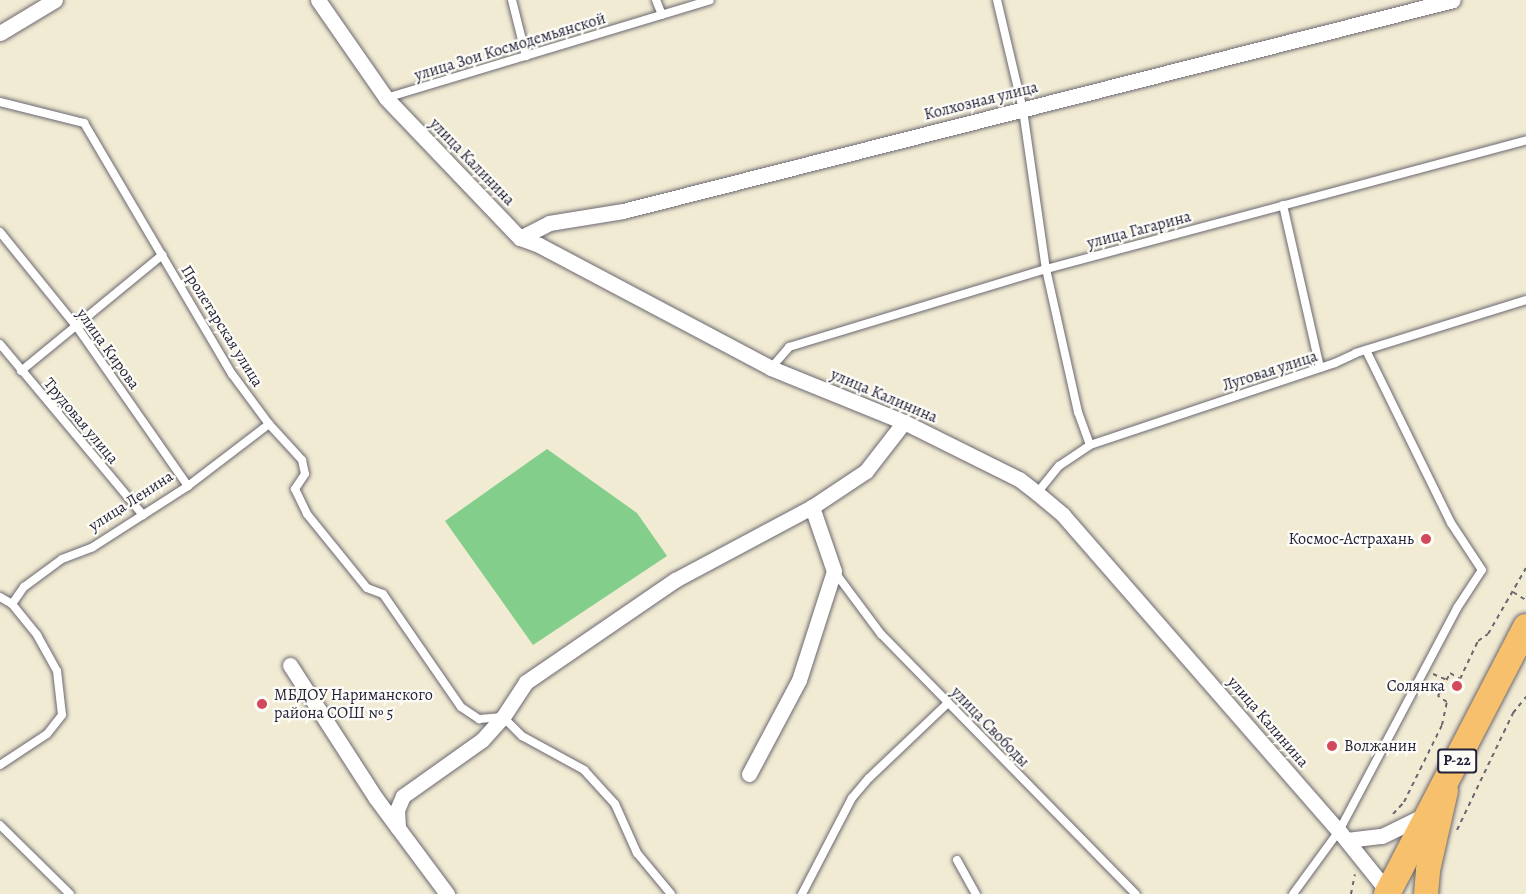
<!DOCTYPE html>
<meta charset="utf-8">
<style>
body{margin:0}
#map{position:relative;width:1526px;height:894px;overflow:hidden;background:#f2ebd3;font-family:Alegreya,serif}
div>[style]{position:absolute}
.green>*{inset:0;background:#83ce8b}
.path>*{height:2px;margin-top:-1px;transform-origin:0;background:repeating-linear-gradient(90deg,#6b6870 0 4.5px,transparent 0 9px)}
.roads{filter:drop-shadow(0 0 2px #6b6870) drop-shadow(0 0 2px #6b6870)}
.service>*{height:8px;margin:-4px;padding:0 4px;transform-origin:4px;border-radius:4px;background:#fff}
.minor>*{height:15px;margin:-7.5px;padding:0 7.5px;transform-origin:7.5px;border-radius:7.5px;background:#fff}
.primary>*{height:24px;margin:-12px;padding:0 12px;transform-origin:12px;border-radius:12px;background:#f7c06c}
.trunk>*{height:26px;margin:-13px;padding:0 13px;transform-origin:13px;border-radius:13px;background:#f7c06c}
.dots>*{width:16px;height:16px;translate:-50% -50%;box-sizing:border-box;border:3px solid #fdfcf7;border-radius:50%}
span{translate:-50% -50%;white-space:nowrap;text-align:center;line-height:1.15;-webkit-text-stroke:4.5px #fdfcf7;paint-order:stroke}
.shield-label span{padding:2px 4px;background:#fdfcf7;border:2px solid;border-radius:4px;-webkit-text-stroke-width:0}
.shield-label{font-size:15px;color:#22223b;font-weight:700}
.street-label{font-size:16px;color:#22223b}
.poi-label{font-size:16px;color:#22223b}
.right{translate:-100% -50%;text-align:right}
.left{translate:0 -50%;text-align:left}
</style>
<div id="map">
<div class="green">
<div style="clip-path:polygon(547px 449px,637px 513px,667px 556px,533px 645px,445px 521px)"></div>
</div>
<div class="path">
<div style="left:1513px;top:592px;width:15px;rotate:32deg"></div>
<div style="left:1433px;top:674px;width:15px;rotate:23deg"></div>
<div style="left:1393px;top:814px;width:16px;rotate:-47deg"></div>
<div style="left:1404px;top:802px;width:86px;rotate:-63.7deg"></div>
<div style="left:1442px;top:725px;width:24px;rotate:-78deg"></div>
<div style="left:1447px;top:702px;width:11px;rotate:-146deg"></div>
<div style="left:1438px;top:696px;width:26px;rotate:-62deg"></div>
<div style="left:1450px;top:673px;width:12px;rotate:31deg"></div>
<div style="left:1460px;top:679px;width:42px;rotate:-64.7deg"></div>
<div style="left:1478px;top:641px;width:12px;rotate:-35deg"></div>
<div style="left:1488px;top:634px;width:76px;rotate:-60.1deg"></div>
<div style="left:1457px;top:830px;width:130px;rotate:-64.4deg"></div>
<div style="left:1513px;top:713px;width:21px;rotate:-51deg"></div>
<div style="left:1351px;top:894px;width:20px;rotate:-79deg"></div>
</div>
<div class="roads">
<div class="service">
<div style="left:512px;top:0;width:58px;rotate:76deg"></div>
<div style="left:656px;top:0;width:16px;rotate:68deg"></div>
<div style="left:997px;top:0;width:113px;rotate:76.7deg"></div>
<div style="left:1023px;top:110px;width:161px;rotate:81.8deg"></div>
<div style="left:1046px;top:269px;width:147px;rotate:77.4deg"></div>
<div style="left:1078px;top:412px;width:35px;rotate:70deg"></div>
<div style="left:386px;top:98px;width:338px;rotate:-16.8deg"></div>
<div style="left:0;top:102px;width:87px;rotate:14deg"></div>
<div style="left:84px;top:123px;width:291px;rotate:59.5deg"></div>
<div style="left:232px;top:374px;width:62px;rotate:53.5deg"></div>
<div style="left:269px;top:424px;width:49px;rotate:47.5deg"></div>
<div style="left:302px;top:460px;width:14px;rotate:78deg"></div>
<div style="left:305px;top:474px;width:18px;rotate:124deg"></div>
<div style="left:295px;top:489px;width:28px;rotate:64deg"></div>
<div style="left:307px;top:514px;width:95px;rotate:51deg"></div>
<div style="left:367px;top:588px;width:17px;rotate:21deg"></div>
<div style="left:383px;top:594px;width:137px;rotate:55.4deg"></div>
<div style="left:461px;top:707px;width:22px;rotate:34deg"></div>
<div style="left:479px;top:719px;width:24px;rotate:-5deg"></div>
<div style="left:503px;top:717px;width:27px;rotate:45deg"></div>
<div style="left:522px;top:736px;width:71px;rotate:28.7deg"></div>
<div style="left:584px;top:770px;width:46px;rotate:47.6deg"></div>
<div style="left:615px;top:804px;width:54px;rotate:65.8deg"></div>
<div style="left:637px;top:853px;width:53px;rotate:50.3deg"></div>
<div style="left:1283px;top:205px;width:167px;rotate:77.2deg"></div>
<div style="left:0;top:232px;width:122px;rotate:51deg"></div>
<div style="left:77px;top:327px;width:194px;rotate:55.1deg"></div>
<div style="left:0;top:344px;width:223px;rotate:50.1deg"></div>
<div style="left:771px;top:368px;width:28px;rotate:-49deg"></div>
<div style="left:789px;top:347px;width:269px;rotate:-16.9deg"></div>
<div style="left:1046px;top:269px;width:497px;rotate:-15deg"></div>
<div style="left:21px;top:371px;width:183px;rotate:-39.4deg"></div>
<div style="left:1037px;top:493px;width:35px;rotate:-51deg"></div>
<div style="left:1059px;top:466px;width:37px;rotate:-34deg"></div>
<div style="left:1090px;top:445px;width:258px;rotate:-18.5deg"></div>
<div style="left:1335px;top:363px;width:23px;rotate:-25deg"></div>
<div style="left:1356px;top:353px;width:178px;rotate:-17.3deg"></div>
<div style="left:834px;top:571px;width:79px;rotate:53.3deg"></div>
<div style="left:881px;top:634px;width:364px;rotate:45.6deg"></div>
<div style="left:0;top:597px;width:14px;rotate:30deg"></div>
<div style="left:12px;top:604px;width:40px;rotate:51deg"></div>
<div style="left:37px;top:635px;width:41px;rotate:60.9deg"></div>
<div style="left:57px;top:671px;width:44px;rotate:83.5deg"></div>
<div style="left:62px;top:715px;width:24px;rotate:128deg"></div>
<div style="left:47px;top:734px;width:56px;rotate:146.6deg"></div>
<div style="left:12px;top:604px;width:21px;rotate:-55deg"></div>
<div style="left:24px;top:587px;width:47px;rotate:-36.4deg"></div>
<div style="left:62px;top:559px;width:33px;rotate:-21deg"></div>
<div style="left:93px;top:547px;width:113px;rotate:-32.7deg"></div>
<div style="left:188px;top:486px;width:102px;rotate:-37.4deg"></div>
<div style="left:0;top:825px;width:98px;rotate:44.6deg"></div>
<div style="left:957px;top:860px;width:39px;rotate:61deg"></div>
<div style="left:802px;top:894px;width:108px;rotate:-62.5deg"></div>
<div style="left:852px;top:798px;width:26px;rotate:-50deg"></div>
<div style="left:869px;top:778px;width:109px;rotate:-43.5deg"></div>
<div style="left:1293px;top:894px;width:78px;rotate:-53.9deg"></div>
<div style="left:1339px;top:831px;width:252px;rotate:-62.1deg"></div>
<div style="left:1457px;top:608px;width:45px;rotate:-56.7deg"></div>
<div style="left:1482px;top:570px;width:56px;rotate:-123.4deg"></div>
<div style="left:1451px;top:523px;width:193px;rotate:-116.2deg"></div>
</div>
<div class="minor">
<div style="left:318px;top:0;width:119px;rotate:55.2deg"></div>
<div style="left:386px;top:98px;width:194px;rotate:46.3deg"></div>
<div style="left:520px;top:238px;width:20px;rotate:20deg"></div>
<div style="left:539px;top:245px;width:263px;rotate:27.9deg"></div>
<div style="left:771px;top:368px;width:144px;rotate:22.1deg"></div>
<div style="left:904px;top:422px;width:128px;rotate:26.4deg"></div>
<div style="left:1019px;top:479px;width:23px;rotate:38deg"></div>
<div style="left:1037px;top:493px;width:34px;rotate:40deg"></div>
<div style="left:1063px;top:515px;width:420px;rotate:48.9deg"></div>
<div style="left:1339px;top:831px;width:78px;rotate:51.2deg"></div>
<div style="left:0;top:33px;width:64px;rotate:-31deg"></div>
<div style="left:520px;top:238px;width:33px;rotate:-27deg"></div>
<div style="left:549px;top:223px;width:75px;rotate:-9.2deg"></div>
<div style="left:623px;top:211px;width:856px;rotate:-14.26deg"></div>
<div style="left:290px;top:665px;width:157px;rotate:57.2deg"></div>
<div style="left:375px;top:797px;width:121px;rotate:53.4deg"></div>
<div style="left:749px;top:774px;width:106px;rotate:-62deg"></div>
<div style="left:799px;top:680px;width:114px;rotate:-72.2deg"></div>
<div style="left:834px;top:571px;width:68px;rotate:-109deg"></div>
<div style="left:398px;top:828px;width:18px;rotate:-93deg"></div>
<div style="left:397px;top:810px;width:15px;rotate:-67deg"></div>
<div style="left:403px;top:796px;width:97px;rotate:-35.3deg"></div>
<div style="left:482px;top:740px;width:31px;rotate:-48deg"></div>
<div style="left:503px;top:717px;width:42px;rotate:-56.7deg"></div>
<div style="left:526px;top:682px;width:181px;rotate:-34.4deg"></div>
<div style="left:675px;top:580px;width:155px;rotate:-28.1deg"></div>
<div style="left:812px;top:507px;width:65px;rotate:-33.7deg"></div>
<div style="left:866px;top:471px;width:62px;rotate:-52.2deg"></div>
<div style="left:1347px;top:840px;width:35px;rotate:-7deg"></div>
<div style="left:1382px;top:836px;width:50px;rotate:-26.1deg"></div>
</div>
<div class="primary">
<div style="left:1426px;top:894px;width:24px;rotate:-85deg"></div>
<div style="left:1428px;top:870px;width:81px;rotate:-77.2deg"></div>
</div>
<div class="trunk">
<div style="left:1387px;top:894px;width:301px;rotate:-62.5deg"></div>
</div>
</div>
<div class="dots">
<div style="left:1426px;top:539px;background:#d1495b"></div>
<div style="left:1457px;top:686px;background:#d1495b"></div>
<div style="left:262px;top:704px;background:#d1495b"></div>
<div style="left:1332px;top:746px;background:#d1495b"></div>
</div>
<div class="shield-label">
<span style="left:1457px;top:761px">Р-22</span>
</div>
<div class="street-label">
<span style="left:510px;top:47px;rotate:-17deg">улица Зои Космодемьянской</span>
<span style="left:981px;top:101px;rotate:-14deg">Колхозная улица</span>
<span style="left:472px;top:162px;rotate:46deg">улица Калинина</span>
<span style="left:1139px;top:230px;rotate:-15deg">улица Гагарина</span>
<span style="left:222px;top:326px;rotate:58deg">Пролетарская улица</span>
<span style="left:108px;top:349px;rotate:54deg">улица Кирова</span>
<span style="left:1270px;top:371px;rotate:-18deg">Луговая улица</span>
<span style="left:884px;top:396px;rotate:23deg">улица Калинина</span>
<span style="left:81px;top:421px;rotate:50deg">Трудовая улица</span>
<span style="left:131px;top:501px;rotate:-33deg">улица Ленина</span>
<span style="left:1268px;top:722px;rotate:49deg">улица Калинина</span>
<span style="left:990px;top:727px;rotate:46deg">улица Свободы</span>
</div>
<div class="poi-label">
<span class="right" style="left:1414px;top:539px">Космос-Астрахань</span>
<span class="right" style="left:1445px;top:686px">Солянка</span>
<span class="left" style="left:274px;top:704px">МБДОУ Нариманского<br>района СОШ № 5</span>
<span class="left" style="left:1344px;top:746px">Волжанин</span>
</div>
</div>
